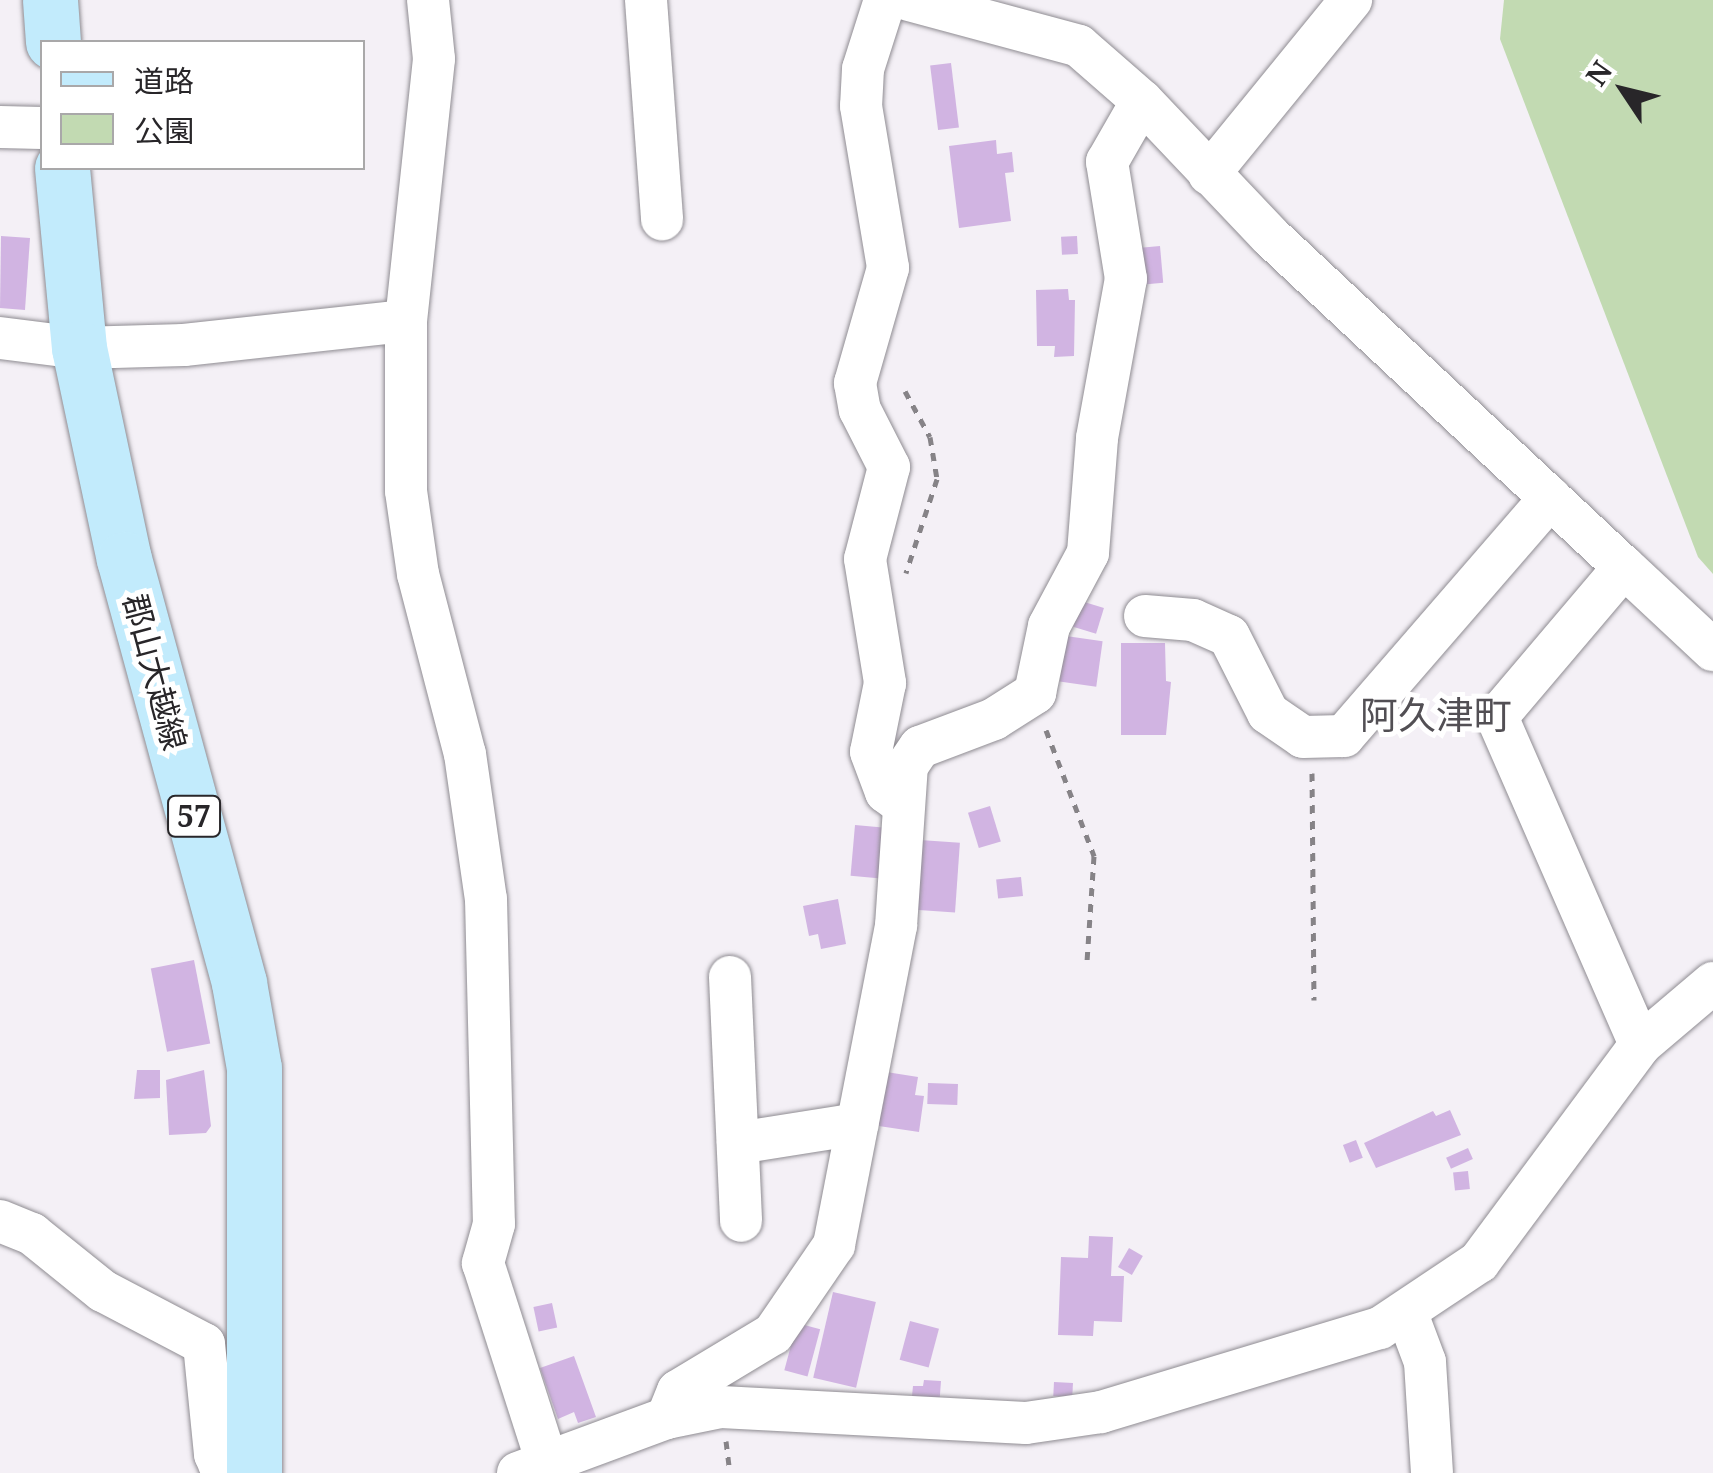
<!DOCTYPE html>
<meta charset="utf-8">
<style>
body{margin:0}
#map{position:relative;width:1713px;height:1473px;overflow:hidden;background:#f4f0f6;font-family:"Noto Serif","Noto Sans JP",serif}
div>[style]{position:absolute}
.green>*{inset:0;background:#c2dab2}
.building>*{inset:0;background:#d1b4e2;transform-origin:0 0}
.path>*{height:5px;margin-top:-2.5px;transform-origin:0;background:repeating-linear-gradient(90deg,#868387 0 8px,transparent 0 16px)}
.roads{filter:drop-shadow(0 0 2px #8f8c92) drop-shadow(0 0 2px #8f8c92)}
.minor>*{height:42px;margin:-21px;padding:0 21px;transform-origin:21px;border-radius:21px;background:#fff}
.major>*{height:55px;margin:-27.5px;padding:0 27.5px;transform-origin:27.5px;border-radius:27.5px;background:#c2ebfc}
span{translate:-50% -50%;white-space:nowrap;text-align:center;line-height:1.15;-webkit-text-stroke:10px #fff;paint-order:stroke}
.shield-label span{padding:2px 8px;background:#fff;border:2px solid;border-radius:8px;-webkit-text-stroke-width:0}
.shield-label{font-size:30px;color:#282629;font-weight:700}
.street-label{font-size:32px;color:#282629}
.quarter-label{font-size:38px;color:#524f54}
.legend{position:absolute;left:40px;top:40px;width:325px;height:130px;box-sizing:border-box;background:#fff;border:2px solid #a9a8a9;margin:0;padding:12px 18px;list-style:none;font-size:30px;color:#282629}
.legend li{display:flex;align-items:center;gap:20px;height:50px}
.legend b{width:50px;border:2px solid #a9a8a9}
.north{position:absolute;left:1573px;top:40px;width:100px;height:100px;-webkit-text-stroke:8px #fff;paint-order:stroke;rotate:305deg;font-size:28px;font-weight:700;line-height:40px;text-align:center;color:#282629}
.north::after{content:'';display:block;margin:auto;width:35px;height:45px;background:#282629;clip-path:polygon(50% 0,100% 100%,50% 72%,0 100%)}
</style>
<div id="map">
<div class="green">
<div style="clip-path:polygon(1504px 0,1713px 0,1713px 574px,1698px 557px,1500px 39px)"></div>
</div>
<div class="building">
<div style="left:951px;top:63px;width:65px;height:21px;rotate:83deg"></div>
<div style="clip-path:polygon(996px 140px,997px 154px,1012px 152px,1014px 172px,1005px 173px,1011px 221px,959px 228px,949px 146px)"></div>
<div style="clip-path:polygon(1px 236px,30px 238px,25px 310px,0 308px)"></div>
<div style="left:1077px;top:236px;width:18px;height:16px;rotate:87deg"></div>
<div style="left:1160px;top:246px;width:37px;height:22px;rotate:85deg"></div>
<div style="clip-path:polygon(1068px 289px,1069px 300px,1075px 300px,1074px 356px,1054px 357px,1055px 346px,1037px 346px,1036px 290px)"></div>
<div style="left:1081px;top:601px;width:24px;height:27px;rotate:17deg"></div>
<div style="left:1066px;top:636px;width:37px;height:46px;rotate:8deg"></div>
<div style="clip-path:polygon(1121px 643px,1165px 643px,1166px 681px,1171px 682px,1166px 735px,1121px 735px)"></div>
<div style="left:990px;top:806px;width:37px;height:23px;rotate:73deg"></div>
<div style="left:855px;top:825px;width:36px;height:51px;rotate:5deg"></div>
<div style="left:920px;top:840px;width:40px;height:70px;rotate:4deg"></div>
<div style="left:1021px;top:877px;width:19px;height:25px;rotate:84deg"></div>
<div style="clip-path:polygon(838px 899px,846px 944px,821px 949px,818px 934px,809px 936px,803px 906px)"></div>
<div style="left:194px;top:960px;width:85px;height:44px;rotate:79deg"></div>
<div style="clip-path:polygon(137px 1070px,160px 1070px,160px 1098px,134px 1099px)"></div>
<div style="clip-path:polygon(204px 1070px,211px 1126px,206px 1133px,169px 1135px,166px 1080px)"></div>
<div style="clip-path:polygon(880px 1071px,918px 1077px,915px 1095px,924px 1096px,919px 1132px,872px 1125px)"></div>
<div style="left:928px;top:1083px;width:30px;height:21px;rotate:2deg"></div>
<div style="clip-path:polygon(1450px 1110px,1461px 1135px,1376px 1168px,1364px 1143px,1433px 1111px,1436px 1116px)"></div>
<div style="left:1356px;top:1140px;width:19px;height:14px;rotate:69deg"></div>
<div style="left:1468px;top:1148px;width:12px;height:24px;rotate:66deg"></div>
<div style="left:1468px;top:1171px;width:18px;height:15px;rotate:84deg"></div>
<div style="clip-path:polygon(1089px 1236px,1113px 1237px,1111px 1276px,1124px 1276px,1122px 1322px,1094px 1321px,1093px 1336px,1058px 1335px,1061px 1257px,1088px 1258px)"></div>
<div style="left:1129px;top:1248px;width:16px;height:22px;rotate:30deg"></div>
<div style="left:833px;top:1292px;width:44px;height:88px;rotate:13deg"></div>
<div style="left:552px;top:1303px;width:25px;height:19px;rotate:78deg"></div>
<div style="left:910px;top:1321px;width:30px;height:40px;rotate:15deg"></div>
<div style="left:797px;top:1323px;width:24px;height:49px;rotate:15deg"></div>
<div style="clip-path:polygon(574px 1356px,596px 1417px,578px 1423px,574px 1412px,558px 1419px,540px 1368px)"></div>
<div style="clip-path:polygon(924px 1380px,941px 1381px,939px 1408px,911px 1406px,913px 1386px,923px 1386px)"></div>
<div style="left:1054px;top:1382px;width:19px;height:14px;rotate:3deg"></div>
</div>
<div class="path">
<div style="left:905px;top:391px;width:52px;rotate:61.5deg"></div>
<div style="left:930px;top:437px;width:43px;rotate:80.5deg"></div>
<div style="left:937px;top:479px;width:99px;rotate:108.3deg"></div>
<div style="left:1046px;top:730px;width:135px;rotate:69.1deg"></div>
<div style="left:1094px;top:856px;width:106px;rotate:93.8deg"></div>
<div style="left:1312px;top:773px;width:227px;rotate:89.5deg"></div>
<div style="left:726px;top:1441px;width:32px;rotate:83deg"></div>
</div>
<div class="roads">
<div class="minor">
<div style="left:428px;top:0;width:59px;rotate:84.2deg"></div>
<div style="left:434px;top:59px;width:263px;rotate:96.1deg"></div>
<div style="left:406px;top:321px;width:170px;rotate:90deg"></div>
<div style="left:406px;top:491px;width:84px;rotate:81.8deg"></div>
<div style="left:418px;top:574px;width:186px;rotate:75.4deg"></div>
<div style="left:465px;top:754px;width:147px;rotate:81.8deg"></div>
<div style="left:486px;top:899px;width:325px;rotate:88.6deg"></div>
<div style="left:494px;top:1224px;width:41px;rotate:105.8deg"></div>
<div style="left:483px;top:1263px;width:213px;rotate:72.2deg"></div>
<div style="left:646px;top:0;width:220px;rotate:85.8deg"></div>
<div style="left:885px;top:0;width:72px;rotate:107.7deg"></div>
<div style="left:863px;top:69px;width:37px;rotate:93deg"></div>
<div style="left:861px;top:106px;width:164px;rotate:80.5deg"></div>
<div style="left:888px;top:268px;width:120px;rotate:106deg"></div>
<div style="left:855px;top:383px;width:27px;rotate:80deg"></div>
<div style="left:860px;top:410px;width:64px;rotate:63deg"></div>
<div style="left:889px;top:467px;width:95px;rotate:104.6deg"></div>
<div style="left:865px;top:559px;width:126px;rotate:80.8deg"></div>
<div style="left:885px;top:683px;width:70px;rotate:101.5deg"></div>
<div style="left:871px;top:752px;width:43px;rotate:69.4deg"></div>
<div style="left:886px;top:792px;width:22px;rotate:36deg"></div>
<div style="left:909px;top:0;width:176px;rotate:15.1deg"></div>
<div style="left:1079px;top:46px;width:84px;rotate:41.1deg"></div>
<div style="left:1142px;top:101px;width:186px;rotate:46.5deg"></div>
<div style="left:1270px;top:236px;width:485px;rotate:43.1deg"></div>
<div style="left:1624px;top:567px;width:197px;rotate:130.3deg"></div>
<div style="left:1497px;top:717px;width:358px;rotate:66.4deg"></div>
<div style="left:0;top:127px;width:42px;rotate:1.4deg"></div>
<div style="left:1209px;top:174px;width:225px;rotate:-50.8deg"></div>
<div style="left:0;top:338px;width:80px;rotate:7.2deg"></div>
<div style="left:79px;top:348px;width:105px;rotate:-1.6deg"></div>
<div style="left:184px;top:345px;width:223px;rotate:-6.2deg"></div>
<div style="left:1624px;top:567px;width:122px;rotate:43deg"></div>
<div style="left:1145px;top:616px;width:48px;rotate:4.8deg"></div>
<div style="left:1193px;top:620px;width:39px;rotate:24deg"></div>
<div style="left:1229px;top:636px;width:86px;rotate:63.1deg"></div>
<div style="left:1268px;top:713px;width:42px;rotate:34.4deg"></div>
<div style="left:1303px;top:737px;width:41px;rotate:-1.4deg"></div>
<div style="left:1344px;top:736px;width:315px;rotate:-49.1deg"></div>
<div style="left:730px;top:977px;width:244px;rotate:87.4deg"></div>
<div style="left:738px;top:1143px;width:121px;rotate:-9deg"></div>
<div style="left:0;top:1221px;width:35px;rotate:22deg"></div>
<div style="left:32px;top:1234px;width:91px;rotate:38.8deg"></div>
<div style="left:103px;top:1291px;width:114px;rotate:27.7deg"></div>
<div style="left:204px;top:1344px;width:111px;rotate:84.3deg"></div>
<div style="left:215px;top:1454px;width:13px;rotate:67deg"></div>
<div style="left:220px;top:1466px;width:17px;rotate:25deg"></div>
<div style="left:1407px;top:1314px;width:51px;rotate:69.4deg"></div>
<div style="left:1425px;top:1362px;width:111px;rotate:86.4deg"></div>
<div style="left:667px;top:1418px;width:29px;rotate:-68deg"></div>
<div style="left:678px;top:1391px;width:111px;rotate:-31deg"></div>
<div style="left:773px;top:1334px;width:108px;rotate:-55.6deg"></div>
<div style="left:834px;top:1245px;width:325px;rotate:-79deg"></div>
<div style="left:896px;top:926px;width:160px;rotate:-86.1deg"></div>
<div style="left:907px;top:766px;width:23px;rotate:-56deg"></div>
<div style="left:920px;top:747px;width:79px;rotate:-20.7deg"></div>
<div style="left:994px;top:719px;width:49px;rotate:-32.4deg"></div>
<div style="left:1035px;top:693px;width:68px;rotate:-78.2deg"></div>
<div style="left:1049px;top:626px;width:83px;rotate:-61.9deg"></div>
<div style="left:1088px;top:553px;width:115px;rotate:-85.5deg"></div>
<div style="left:1097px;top:438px;width:162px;rotate:-79.7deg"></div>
<div style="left:1126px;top:279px;width:119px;rotate:-99.2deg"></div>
<div style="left:1107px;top:162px;width:70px;rotate:-60.2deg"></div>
<div style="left:518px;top:1473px;width:159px;rotate:-20.3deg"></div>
<div style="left:667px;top:1418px;width:55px;rotate:-11.5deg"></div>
<div style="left:721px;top:1407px;width:305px;rotate:3deg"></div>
<div style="left:1026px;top:1423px;width:76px;rotate:-8.3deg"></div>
<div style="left:1101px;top:1412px;width:291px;rotate:-16.8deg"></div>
<div style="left:1380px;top:1328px;width:119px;rotate:-33.7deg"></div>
<div style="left:1479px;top:1262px;width:270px;rotate:-53.4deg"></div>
<div style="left:1640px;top:1045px;width:96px;rotate:-40.3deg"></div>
</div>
<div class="major">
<div style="left:50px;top:0;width:42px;rotate:85.9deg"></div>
<div style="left:62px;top:168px;width:181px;rotate:84.6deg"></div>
<div style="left:79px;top:348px;width:216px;rotate:78deg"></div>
<div style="left:124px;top:559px;width:439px;rotate:74.8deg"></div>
<div style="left:239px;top:983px;width:86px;rotate:80deg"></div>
<div style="left:254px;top:1068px;width:405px;rotate:90deg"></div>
</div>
</div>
<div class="shield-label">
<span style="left:194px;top:816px">57</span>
</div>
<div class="street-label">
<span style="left:155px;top:672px;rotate:75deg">郡山大越線</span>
</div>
<div class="quarter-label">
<span style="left:1436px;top:715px">阿久津町</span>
</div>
<ul class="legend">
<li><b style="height:12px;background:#c2ebfc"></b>道路</li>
<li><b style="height:28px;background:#c2dab2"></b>公園</li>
</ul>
<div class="north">N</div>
</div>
